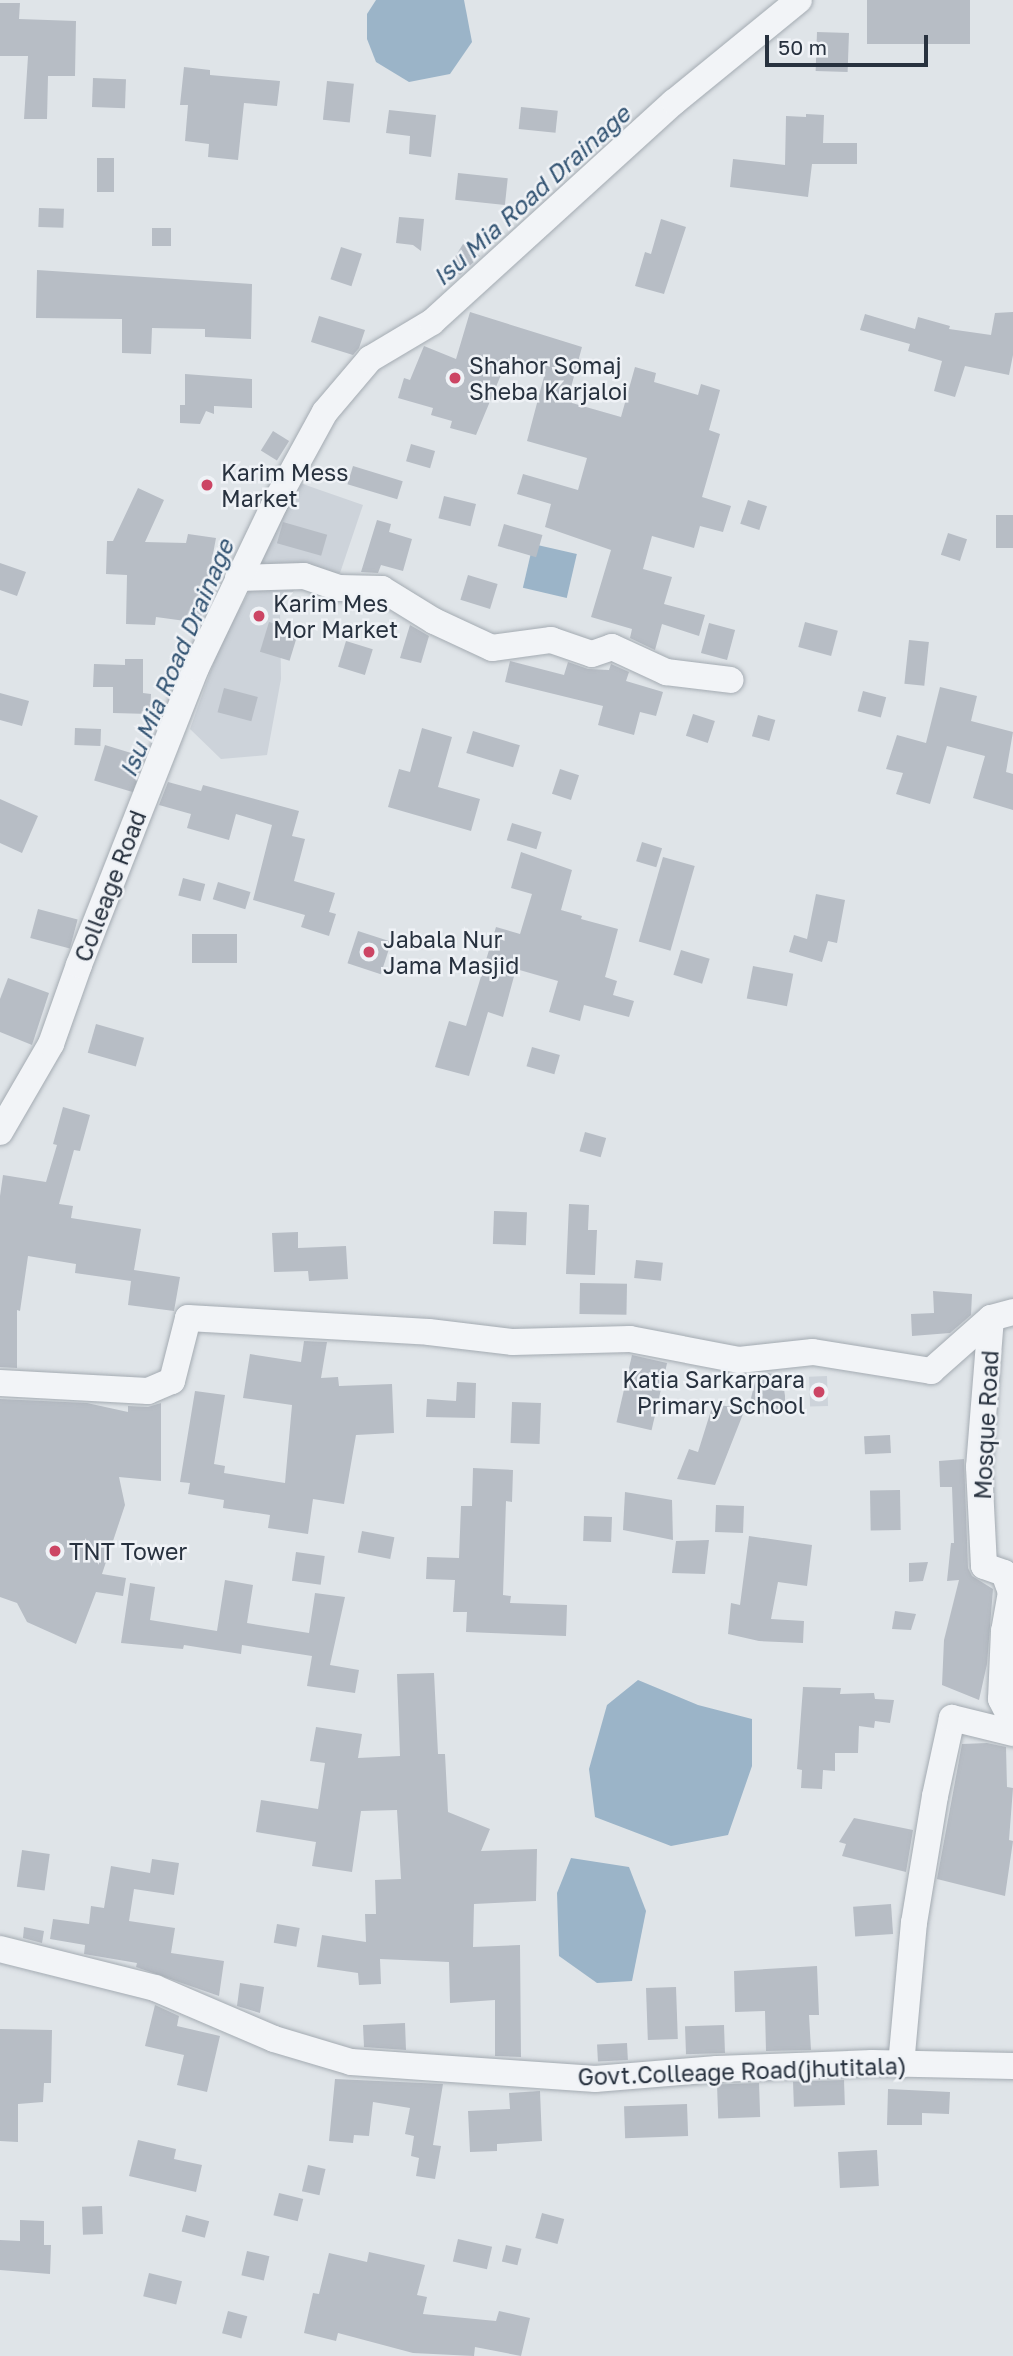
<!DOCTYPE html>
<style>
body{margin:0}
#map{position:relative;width:1013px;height:2356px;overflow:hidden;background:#dfe4e8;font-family:"Golos Text",sans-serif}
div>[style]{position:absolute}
.built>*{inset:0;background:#cdd3da;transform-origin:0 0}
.water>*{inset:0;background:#9bb4c8;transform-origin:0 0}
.building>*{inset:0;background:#b7bdc5;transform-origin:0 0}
.roads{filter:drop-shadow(0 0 2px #a4abb2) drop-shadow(0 0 2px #a4abb2)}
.minor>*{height:26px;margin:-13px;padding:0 13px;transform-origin:13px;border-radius:13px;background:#f2f4f7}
.dots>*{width:19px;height:19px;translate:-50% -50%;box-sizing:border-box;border:4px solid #eff2f6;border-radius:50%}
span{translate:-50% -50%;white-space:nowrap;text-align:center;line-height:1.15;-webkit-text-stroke:5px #eff2f6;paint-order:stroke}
.poi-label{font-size:23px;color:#28323f}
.left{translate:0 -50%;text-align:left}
.right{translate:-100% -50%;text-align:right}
.street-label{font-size:23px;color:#28323f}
.water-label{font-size:24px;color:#335473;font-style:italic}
.scale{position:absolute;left:765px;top:35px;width:163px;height:32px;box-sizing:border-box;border:4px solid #28323f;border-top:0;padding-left:9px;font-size:21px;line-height:24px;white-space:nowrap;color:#28323f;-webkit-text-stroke:5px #eff2f6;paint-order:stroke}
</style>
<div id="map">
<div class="built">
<div style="clip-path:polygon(297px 482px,363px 505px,340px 573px,301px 582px,280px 607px,281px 679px,267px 755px,221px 759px,190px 729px,221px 642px,249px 592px,258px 563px)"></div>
<div style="left:827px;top:1376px;width:30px;height:18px;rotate:88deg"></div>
</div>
<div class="water">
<div style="clip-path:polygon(376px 0,464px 0,472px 42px,450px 74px,409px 82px,376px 62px,367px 39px,367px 14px)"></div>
<div style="left:533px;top:544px;width:45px;height:45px;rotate:13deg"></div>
<div style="clip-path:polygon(638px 1680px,698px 1705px,752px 1719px,752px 1766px,728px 1835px,671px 1846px,595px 1817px,589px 1769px,607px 1705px)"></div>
<div style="clip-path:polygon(571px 1858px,629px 1867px,646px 1911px,632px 1981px,597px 1983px,559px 1956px,557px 1893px)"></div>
</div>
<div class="building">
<div style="left:867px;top:0;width:103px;height:44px"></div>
<div style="clip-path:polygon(0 3px,20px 3px,19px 19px,76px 21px,75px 76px,48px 76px,47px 119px,24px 119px,28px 56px,0 56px)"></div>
<div style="left:817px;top:32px;width:32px;height:39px;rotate:2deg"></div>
<div style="clip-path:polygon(184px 67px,210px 70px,210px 75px,280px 81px,277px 106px,244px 103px,238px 160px,208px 157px,209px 144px,185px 141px,188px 105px,180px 105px)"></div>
<div style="left:93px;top:78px;width:33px;height:29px;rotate:2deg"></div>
<div style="left:327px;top:81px;width:27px;height:39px;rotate:6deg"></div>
<div style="left:521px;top:107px;width:37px;height:22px;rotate:6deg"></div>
<div style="clip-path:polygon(389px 110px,436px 115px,431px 157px,409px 154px,410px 136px,386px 133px)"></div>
<div style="clip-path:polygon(806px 114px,824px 115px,823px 143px,857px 143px,857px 164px,812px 164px,808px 197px,730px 187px,733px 159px,785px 165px,786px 116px,806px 117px)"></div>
<div style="left:97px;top:158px;width:17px;height:34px"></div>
<div style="left:458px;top:173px;width:50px;height:27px;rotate:6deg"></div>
<div style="left:39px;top:208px;width:25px;height:19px;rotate:2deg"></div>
<div style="clip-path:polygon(399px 217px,424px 219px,421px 251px,413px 245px,396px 243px)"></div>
<div style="clip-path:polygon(661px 219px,686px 227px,664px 294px,635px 286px,645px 252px,651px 254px)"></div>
<div style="left:152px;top:228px;width:19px;height:18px"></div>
<div style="clip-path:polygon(463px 244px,480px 256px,460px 275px,448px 268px)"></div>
<div style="left:341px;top:247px;width:22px;height:34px;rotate:18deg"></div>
<div style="clip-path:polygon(37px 270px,252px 284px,251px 339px,205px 337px,205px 329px,152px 328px,151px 354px,122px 353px,122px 319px,36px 318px)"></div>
<div style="clip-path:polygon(470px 312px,582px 347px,570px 391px,575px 392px,572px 403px,621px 417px,635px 367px,656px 373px,654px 382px,698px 395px,701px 384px,720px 390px,709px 430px,720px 434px,702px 497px,731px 506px,723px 532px,700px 526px,694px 548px,652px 536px,643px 569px,672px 577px,664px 604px,705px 615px,699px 636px,662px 624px,655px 650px,630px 638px,632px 629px,591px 617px,611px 550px,545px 527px,551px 504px,517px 494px,523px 474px,578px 490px,587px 458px,527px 441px,546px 369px,508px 358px,476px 435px,450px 428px,452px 421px,431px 415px,433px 408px,398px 398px,404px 378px,410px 380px,424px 346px,456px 359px)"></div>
<div style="clip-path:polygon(1013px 312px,1013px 355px,1009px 375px,965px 366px,955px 397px,934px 391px,942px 361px,908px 351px,910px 344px,860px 330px,865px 314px,915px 329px,918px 317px,950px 326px,949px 329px,991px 335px,995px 313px)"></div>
<div style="clip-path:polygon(319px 316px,365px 330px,359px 348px,353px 355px,311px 342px)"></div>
<div style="clip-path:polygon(185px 374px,252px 379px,252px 408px,214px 406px,214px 414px,206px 411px,200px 424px,180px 423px,180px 405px,185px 405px)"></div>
<div style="left:273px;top:431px;width:19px;height:23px;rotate:32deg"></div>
<div style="left:411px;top:444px;width:25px;height:18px;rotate:16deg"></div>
<div style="left:353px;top:466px;width:52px;height:19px;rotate:17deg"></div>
<div style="clip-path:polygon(138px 488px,164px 500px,145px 542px,186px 543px,188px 534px,216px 538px,200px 623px,156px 617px,155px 625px,126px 624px,127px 575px,106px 574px,107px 541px,113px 541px)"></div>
<div style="left:444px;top:496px;width:33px;height:23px;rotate:14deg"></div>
<div style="left:748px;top:500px;width:20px;height:25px;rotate:18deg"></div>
<div style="left:996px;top:515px;width:17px;height:33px"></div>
<div style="clip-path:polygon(377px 520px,391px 524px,389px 532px,412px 539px,403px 571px,381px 565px,378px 573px,361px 572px)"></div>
<div style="left:283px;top:522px;width:46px;height:22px;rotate:16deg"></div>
<div style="left:504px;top:524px;width:40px;height:23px;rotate:16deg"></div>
<div style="left:948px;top:533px;width:20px;height:23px;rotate:18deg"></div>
<div style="clip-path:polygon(0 563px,26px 572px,17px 596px,0 590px)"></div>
<div style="left:468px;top:575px;width:31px;height:26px;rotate:17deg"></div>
<div style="left:269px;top:622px;width:31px;height:31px;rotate:17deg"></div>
<div style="left:805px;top:622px;width:34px;height:26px;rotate:15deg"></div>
<div style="left:709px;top:623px;width:27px;height:31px;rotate:15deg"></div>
<div style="clip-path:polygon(410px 625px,429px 636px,421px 663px,400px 658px)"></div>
<div style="left:909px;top:640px;width:20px;height:44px;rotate:6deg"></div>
<div style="left:346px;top:641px;width:28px;height:27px;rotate:17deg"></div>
<div style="clip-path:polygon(125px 659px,143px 659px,143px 693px,151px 694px,150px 714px,113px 713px,113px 687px,93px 687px,94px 664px,125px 665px)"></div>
<div style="clip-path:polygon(510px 661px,564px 675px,568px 662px,588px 669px,609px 670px,611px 664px,629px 672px,626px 681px,663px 692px,656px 716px,640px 712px,634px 735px,598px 725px,603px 706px,505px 682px)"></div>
<div style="clip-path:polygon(940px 687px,977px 696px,971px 721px,1013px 732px,1006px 772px,1013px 774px,1013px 810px,973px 798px,985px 756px,947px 746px,930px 804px,896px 794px,903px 773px,886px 769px,897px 735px,926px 743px)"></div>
<div style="left:224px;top:688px;width:35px;height:25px;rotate:15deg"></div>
<div style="left:863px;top:691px;width:24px;height:21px;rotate:15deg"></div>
<div style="clip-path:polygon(0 693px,29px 701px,22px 726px,0 720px)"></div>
<div style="left:693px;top:714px;width:23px;height:23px;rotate:18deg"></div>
<div style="left:758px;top:715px;width:18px;height:22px;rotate:16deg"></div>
<div style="left:75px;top:728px;width:26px;height:17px;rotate:2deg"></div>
<div style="clip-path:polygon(422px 728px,452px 737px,438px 787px,480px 799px,471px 831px,388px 807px,399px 769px,410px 772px)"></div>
<div style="left:473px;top:731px;width:49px;height:23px;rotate:17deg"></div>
<div style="left:105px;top:745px;width:41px;height:37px;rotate:17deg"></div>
<div style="left:560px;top:769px;width:20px;height:26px;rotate:18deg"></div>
<div style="clip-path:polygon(168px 782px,201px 791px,203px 785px,299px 811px,292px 836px,305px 839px,294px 881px,335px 893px,329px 912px,336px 914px,329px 936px,301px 927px,305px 915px,253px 900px,272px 825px,236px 814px,229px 840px,187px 828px,191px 814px,159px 805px)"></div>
<div style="clip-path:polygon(0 799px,38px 816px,22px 853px,0 843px)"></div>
<div style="left:512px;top:823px;width:31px;height:18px;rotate:17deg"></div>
<div style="left:642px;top:842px;width:21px;height:20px;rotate:17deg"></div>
<div style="clip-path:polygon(521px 852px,572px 870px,561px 910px,582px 916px,581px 919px,618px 929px,605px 977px,617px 981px,613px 995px,634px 1001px,629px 1017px,584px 1005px,580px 1021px,549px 1012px,558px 981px,516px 969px,503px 1017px,488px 1012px,469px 1076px,435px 1067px,449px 1021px,466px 1026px,496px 927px,520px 934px,532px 894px,511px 888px)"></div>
<div style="left:663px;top:857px;width:33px;height:88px;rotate:16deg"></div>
<div style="left:183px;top:878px;width:23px;height:18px;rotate:15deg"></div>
<div style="left:218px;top:882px;width:34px;height:18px;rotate:17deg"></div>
<div style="clip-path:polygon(816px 894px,845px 900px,837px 943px,828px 941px,822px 962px,789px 952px,794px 935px,807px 939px)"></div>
<div style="left:38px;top:909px;width:41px;height:30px;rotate:15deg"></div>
<div style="left:358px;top:931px;width:35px;height:34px;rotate:18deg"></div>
<div style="left:192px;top:934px;width:45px;height:29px"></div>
<div style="left:681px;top:950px;width:30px;height:26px;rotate:17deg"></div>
<div style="left:753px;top:966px;width:41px;height:33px;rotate:11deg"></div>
<div style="clip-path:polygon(8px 978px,49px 993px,32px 1045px,0 1032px,0 999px)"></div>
<div style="left:96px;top:1024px;width:50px;height:30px;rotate:16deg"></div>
<div style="left:532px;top:1047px;width:29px;height:20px;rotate:16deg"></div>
<div style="clip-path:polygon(63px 1107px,90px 1115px,80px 1151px,74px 1150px,59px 1204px,73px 1206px,71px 1218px,141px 1229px,134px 1270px,180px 1277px,174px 1311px,128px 1305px,131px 1281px,75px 1273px,76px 1264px,28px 1256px,20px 1311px,17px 1310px,17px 1368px,0 1367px,0 1196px,3px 1175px,46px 1182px,57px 1145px,53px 1144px)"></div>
<div style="left:585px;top:1132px;width:22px;height:20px;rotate:16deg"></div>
<div style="clip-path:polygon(569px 1204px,589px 1205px,588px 1230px,597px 1230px,595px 1275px,566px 1274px)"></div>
<div style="left:494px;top:1211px;width:33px;height:33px;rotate:2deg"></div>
<div style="clip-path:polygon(298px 1232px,298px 1248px,346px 1246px,348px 1279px,309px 1281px,308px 1271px,274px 1272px,272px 1233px)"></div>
<div style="left:636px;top:1260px;width:27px;height:18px;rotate:6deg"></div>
<div style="left:580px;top:1283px;width:47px;height:31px;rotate:1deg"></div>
<div style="clip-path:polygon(933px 1291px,972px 1294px,971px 1315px,950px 1333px,912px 1336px,911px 1314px,934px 1313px)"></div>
<div style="clip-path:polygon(304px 1341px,327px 1342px,321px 1378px,338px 1377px,339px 1386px,392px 1384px,394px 1433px,356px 1435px,344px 1504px,313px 1499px,308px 1534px,268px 1528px,270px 1515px,223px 1508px,224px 1500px,188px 1494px,190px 1483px,180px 1482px,195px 1391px,225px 1395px,214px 1464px,225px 1466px,224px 1473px,285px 1483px,292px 1405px,243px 1398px,250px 1354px,301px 1362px)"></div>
<div style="left:632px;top:1355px;width:36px;height:69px;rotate:13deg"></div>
<div style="clip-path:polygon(767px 1373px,782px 1375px,785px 1396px,785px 1406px,771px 1414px,748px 1410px,757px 1374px)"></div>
<div style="clip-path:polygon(457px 1382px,476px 1383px,475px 1418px,426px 1417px,427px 1399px,456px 1401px)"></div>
<div style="clip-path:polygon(0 1399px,87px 1403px,128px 1412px,128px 1406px,148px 1407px,161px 1403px,161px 1481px,119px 1477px,125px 1505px,102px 1574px,126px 1578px,123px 1596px,96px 1592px,76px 1644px,27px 1622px,17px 1603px,0 1597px)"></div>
<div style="left:512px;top:1402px;width:29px;height:41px;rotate:2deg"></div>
<div style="clip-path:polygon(713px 1404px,745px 1409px,715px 1485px,677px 1479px,689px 1449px,698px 1452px)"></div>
<div style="left:890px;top:1435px;width:18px;height:26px;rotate:87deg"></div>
<div style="clip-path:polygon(964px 1459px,968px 1568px,972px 1576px,993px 1589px,987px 1664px,979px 1700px,942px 1685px,944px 1640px,959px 1580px,947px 1581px,951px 1543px,954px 1543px,952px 1487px,940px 1487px,939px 1461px)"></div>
<div style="clip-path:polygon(473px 1468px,513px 1470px,512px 1502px,506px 1501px,503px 1595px,511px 1596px,510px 1603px,567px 1605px,566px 1636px,466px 1632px,467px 1612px,453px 1612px,455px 1580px,426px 1579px,427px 1557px,459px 1558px,461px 1506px,472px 1506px)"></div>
<div style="left:900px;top:1490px;width:40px;height:30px;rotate:89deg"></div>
<div style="clip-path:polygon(625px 1492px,672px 1500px,673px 1540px,623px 1530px)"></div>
<div style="left:716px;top:1505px;width:28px;height:27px;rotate:2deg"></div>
<div style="left:584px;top:1516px;width:28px;height:25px;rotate:2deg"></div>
<div style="left:362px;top:1531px;width:33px;height:22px;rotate:11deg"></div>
<div style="clip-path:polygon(749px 1536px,812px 1545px,807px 1586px,778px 1582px,771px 1619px,804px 1621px,803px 1643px,759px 1641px,728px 1634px,731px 1603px,740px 1605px)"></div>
<div style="clip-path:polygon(709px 1540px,705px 1574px,672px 1573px,676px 1541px)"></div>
<div style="left:296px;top:1552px;width:29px;height:29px;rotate:8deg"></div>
<div style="clip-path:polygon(928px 1562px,923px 1581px,909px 1582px,909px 1563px)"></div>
<div style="clip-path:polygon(225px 1580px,253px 1585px,247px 1623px,309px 1633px,315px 1593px,345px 1597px,330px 1665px,359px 1670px,355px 1693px,307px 1686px,312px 1656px,242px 1645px,241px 1654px,184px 1645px,183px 1649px,121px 1643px,130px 1583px,155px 1587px,150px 1620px,217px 1631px)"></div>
<div style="clip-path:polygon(895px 1611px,916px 1614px,911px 1630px,892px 1629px)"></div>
<div style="clip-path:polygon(434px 1673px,438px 1754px,445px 1754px,448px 1812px,490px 1829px,481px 1851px,537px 1849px,536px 1901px,474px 1904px,473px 1947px,520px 1945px,521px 2057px,495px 2056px,495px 2000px,450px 2003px,449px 1962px,380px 1959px,381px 1984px,359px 1985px,358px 1973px,317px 1967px,322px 1935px,366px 1942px,365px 1914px,376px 1914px,375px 1880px,401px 1879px,397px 1810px,361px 1811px,352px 1872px,312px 1866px,316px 1842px,256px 1832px,261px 1800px,318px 1809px,325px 1763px,310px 1761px,316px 1727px,362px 1734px,358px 1758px,400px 1756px,397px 1674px)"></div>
<div style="clip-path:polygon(803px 1687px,841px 1688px,840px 1694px,874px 1693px,875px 1699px,894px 1700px,890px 1723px,875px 1721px,874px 1728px,859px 1726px,858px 1753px,835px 1753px,835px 1771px,823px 1770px,822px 1789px,801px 1788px,802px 1770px,797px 1769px)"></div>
<div style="clip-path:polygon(987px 1743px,1006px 1747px,1007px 1787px,1013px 1788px,1009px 1840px,1013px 1841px,1005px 1896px,937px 1879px,962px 1744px)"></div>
<div style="clip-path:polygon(854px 1818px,913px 1830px,906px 1872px,842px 1856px,846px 1844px,839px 1842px)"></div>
<div style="left:22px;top:1850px;width:28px;height:37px;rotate:8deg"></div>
<div style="clip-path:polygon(152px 1859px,179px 1863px,174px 1895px,134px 1889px,129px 1921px,175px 1928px,171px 1953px,224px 1961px,219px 1996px,136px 1967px,137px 1963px,84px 1954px,85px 1945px,50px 1939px,53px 1919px,89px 1924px,91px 1906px,104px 1908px,111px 1866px,150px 1873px)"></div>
<div style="left:891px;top:1904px;width:30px;height:38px;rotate:86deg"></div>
<div style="left:277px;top:1924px;width:23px;height:19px;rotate:10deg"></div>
<div style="clip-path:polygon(24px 1927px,44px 1931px,42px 1943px,23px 1938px)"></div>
<div style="clip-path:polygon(817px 1966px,819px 2015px,809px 2015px,811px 2050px,766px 2051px,765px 2011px,735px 2012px,734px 1971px)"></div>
<div style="clip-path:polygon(240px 1983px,264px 1987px,260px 2013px,237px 2006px)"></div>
<div style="left:676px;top:1987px;width:52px;height:30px;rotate:88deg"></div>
<div style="clip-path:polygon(155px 2005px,179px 2016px,177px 2026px,220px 2036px,207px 2092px,177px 2085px,184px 2055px,145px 2046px)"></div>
<div style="clip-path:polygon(405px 2023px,406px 2050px,364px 2047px,363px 2025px)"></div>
<div style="left:724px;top:2025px;width:28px;height:39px;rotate:88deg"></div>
<div style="clip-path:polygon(0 2029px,52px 2030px,51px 2083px,44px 2083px,43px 2102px,18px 2104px,18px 2142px,0 2141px)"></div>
<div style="left:627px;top:2043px;width:17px;height:30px;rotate:87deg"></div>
<div style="clip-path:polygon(335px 2079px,443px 2084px,433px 2145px,441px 2146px,435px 2179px,416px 2176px,419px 2158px,411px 2156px,414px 2136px,405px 2134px,410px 2108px,373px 2102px,369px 2136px,354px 2135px,353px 2143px,329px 2141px)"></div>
<div style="left:844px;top:2080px;width:25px;height:51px;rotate:88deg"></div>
<div style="left:759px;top:2083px;width:34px;height:42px;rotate:88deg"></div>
<div style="clip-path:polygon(888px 2089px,950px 2092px,949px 2114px,922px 2113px,922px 2125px,887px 2125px)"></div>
<div style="clip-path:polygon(540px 2091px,542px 2141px,497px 2144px,497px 2151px,470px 2152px,468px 2111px,510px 2109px,509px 2093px)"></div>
<div style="left:687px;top:2104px;width:32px;height:63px;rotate:88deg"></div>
<div style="clip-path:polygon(138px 2140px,176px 2149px,174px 2159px,202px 2165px,196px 2192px,129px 2176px)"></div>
<div style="left:877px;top:2150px;width:36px;height:39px;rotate:87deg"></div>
<div style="left:308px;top:2165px;width:18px;height:27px;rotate:13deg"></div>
<div style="left:279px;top:2193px;width:25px;height:23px;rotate:14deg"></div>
<div style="left:102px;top:2206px;width:28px;height:20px;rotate:88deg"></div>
<div style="left:542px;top:2213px;width:23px;height:26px;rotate:15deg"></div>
<div style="left:186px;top:2215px;width:24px;height:17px;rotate:15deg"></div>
<div style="clip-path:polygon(20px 2220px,44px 2221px,44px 2245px,51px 2245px,50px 2274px,0 2270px,0 2240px,20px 2241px)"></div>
<div style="left:458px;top:2239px;width:35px;height:23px;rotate:13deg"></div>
<div style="left:506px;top:2245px;width:16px;height:17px;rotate:14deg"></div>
<div style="left:247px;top:2251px;width:23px;height:25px;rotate:13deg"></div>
<div style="clip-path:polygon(369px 2252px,425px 2265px,417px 2295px,427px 2297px,423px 2314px,496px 2321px,499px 2311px,530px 2318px,521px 2356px,475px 2347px,474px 2356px,413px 2353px,338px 2333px,336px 2341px,304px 2333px,313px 2293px,319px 2294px,329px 2253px,367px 2262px)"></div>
<div style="left:149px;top:2273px;width:34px;height:24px;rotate:14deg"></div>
<div style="left:228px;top:2311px;width:20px;height:23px;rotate:15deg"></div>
</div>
<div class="roads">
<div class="minor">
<div style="left:238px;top:578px;width:66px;rotate:-1.7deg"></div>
<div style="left:304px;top:576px;width:37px;rotate:19deg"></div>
<div style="left:339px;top:588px;width:43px;rotate:1.3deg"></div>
<div style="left:382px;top:589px;width:61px;rotate:31.6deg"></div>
<div style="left:434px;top:621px;width:64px;rotate:25deg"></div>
<div style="left:492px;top:648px;width:60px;rotate:-7.7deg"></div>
<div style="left:551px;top:640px;width:43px;rotate:18.9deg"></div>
<div style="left:592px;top:654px;width:21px;rotate:-19deg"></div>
<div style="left:612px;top:647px;width:60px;rotate:24.8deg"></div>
<div style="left:666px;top:672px;width:65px;rotate:7deg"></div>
<div style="left:0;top:1132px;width:102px;rotate:-59.9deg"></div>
<div style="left:51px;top:1044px;width:84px;rotate:-70.5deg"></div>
<div style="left:79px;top:965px;width:319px;rotate:-68.5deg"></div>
<div style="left:196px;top:668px;width:181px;rotate:-64.4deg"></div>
<div style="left:274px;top:505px;width:106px;rotate:-61.3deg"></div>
<div style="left:325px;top:412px;width:70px;rotate:-49.7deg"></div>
<div style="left:370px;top:359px;width:72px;rotate:-30.8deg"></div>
<div style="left:432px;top:322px;width:327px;rotate:-42.3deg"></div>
<div style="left:674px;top:102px;width:161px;rotate:-39.2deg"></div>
<div style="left:991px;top:1318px;width:149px;rotate:94.6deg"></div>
<div style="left:979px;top:1467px;width:99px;rotate:87.1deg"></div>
<div style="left:984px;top:1566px;width:21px;rotate:19deg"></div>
<div style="left:1004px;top:1573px;width:20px;rotate:70deg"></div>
<div style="left:1011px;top:1592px;width:40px;rotate:100deg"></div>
<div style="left:1004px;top:1631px;width:68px;rotate:92.5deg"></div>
<div style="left:1001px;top:1699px;width:27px;rotate:63deg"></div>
<div style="left:0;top:1383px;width:148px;rotate:3.1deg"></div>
<div style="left:148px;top:1391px;width:26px;rotate:-23deg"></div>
<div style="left:172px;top:1381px;width:65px;rotate:-75.7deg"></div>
<div style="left:188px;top:1318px;width:241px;rotate:3.3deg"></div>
<div style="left:429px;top:1332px;width:85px;rotate:6.8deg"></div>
<div style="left:513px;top:1342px;width:117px;rotate:-1.5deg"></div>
<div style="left:630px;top:1339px;width:111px;rotate:10.9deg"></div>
<div style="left:739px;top:1360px;width:74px;rotate:-6.2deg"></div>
<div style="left:813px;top:1352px;width:120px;rotate:9.1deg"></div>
<div style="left:931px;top:1371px;width:80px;rotate:-41.5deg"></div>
<div style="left:991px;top:1318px;width:23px;rotate:-15deg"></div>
<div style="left:0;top:1949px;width:160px;rotate:14.1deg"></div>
<div style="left:155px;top:1988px;width:129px;rotate:23.2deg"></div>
<div style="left:274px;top:2039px;width:80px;rotate:16.6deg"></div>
<div style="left:351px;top:2062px;width:245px;rotate:4deg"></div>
<div style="left:595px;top:2079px;width:122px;rotate:-4.7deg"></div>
<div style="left:717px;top:2069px;width:155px;rotate:-2.2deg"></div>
<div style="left:872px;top:2063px;width:141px;rotate:1.2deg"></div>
<div style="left:901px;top:2065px;width:143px;rotate:-84.8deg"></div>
<div style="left:914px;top:1923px;width:129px;rotate:-80.6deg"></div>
<div style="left:935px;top:1796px;width:80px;rotate:-77.7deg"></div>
<div style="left:952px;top:1718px;width:63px;rotate:13.8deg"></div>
</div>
</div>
<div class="dots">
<div style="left:455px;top:378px;background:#cc4564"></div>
<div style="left:207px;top:485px;background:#cc4564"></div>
<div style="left:259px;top:616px;background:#cc4564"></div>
<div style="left:369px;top:952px;background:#cc4564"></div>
<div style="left:819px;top:1392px;background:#cc4564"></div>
<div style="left:55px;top:1551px;background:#cc4564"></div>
</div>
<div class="poi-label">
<span class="left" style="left:469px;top:378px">Shahor Somaj<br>Sheba Karjaloi</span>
<span class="left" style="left:221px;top:485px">Karim Mess<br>Market</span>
<span class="left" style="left:273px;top:616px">Karim Mes<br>Mor Market</span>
<span class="left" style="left:383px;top:952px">Jabala Nur<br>Jama Masjid</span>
<span class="right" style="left:805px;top:1392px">Katia Sarkarpara<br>Primary School</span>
<span class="left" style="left:69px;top:1551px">TNT Tower</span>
</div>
<div class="street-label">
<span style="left:110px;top:886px;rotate:-69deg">Colleage Road</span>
<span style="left:986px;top:1425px;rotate:-87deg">Mosque Road</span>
<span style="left:742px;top:2071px;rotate:-2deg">Govt.Colleage Road(jhutitala)</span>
</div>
<div class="water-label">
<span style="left:531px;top:195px;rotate:-42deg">Isu Mia Road Drainage</span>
<span style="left:176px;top:658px;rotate:-67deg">Isu Mia Road Drainage</span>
</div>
<div class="scale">50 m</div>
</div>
